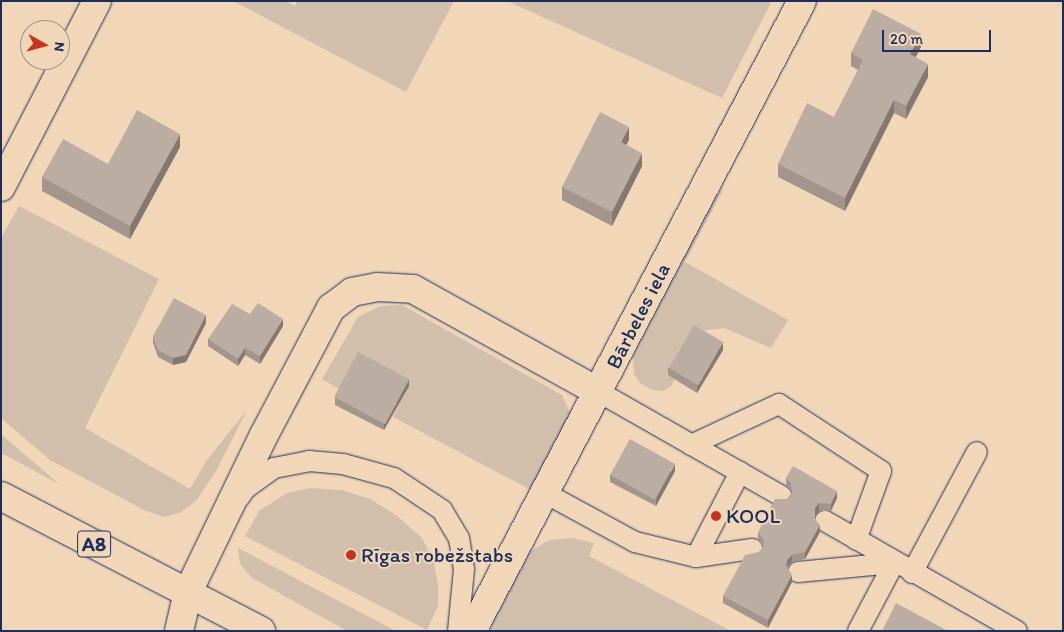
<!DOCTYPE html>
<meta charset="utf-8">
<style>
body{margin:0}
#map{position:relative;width:1064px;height:632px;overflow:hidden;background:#f1d7b8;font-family:Itim,sans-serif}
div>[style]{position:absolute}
.green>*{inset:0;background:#d1bfab}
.roads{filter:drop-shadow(0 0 1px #1b2f5e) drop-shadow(0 0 1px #1b2f5e)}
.lane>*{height:20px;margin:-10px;padding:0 10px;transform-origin:10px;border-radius:10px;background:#f1d7b8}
.street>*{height:28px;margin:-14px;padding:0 14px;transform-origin:14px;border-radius:14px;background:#f1d7b8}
.highway>*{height:28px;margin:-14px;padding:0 14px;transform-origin:14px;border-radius:14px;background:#f1d7b8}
.wall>*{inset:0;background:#a2958b}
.shaded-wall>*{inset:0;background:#847971}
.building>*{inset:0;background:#bcada2;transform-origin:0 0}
.dots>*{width:14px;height:14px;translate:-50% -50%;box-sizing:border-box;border:2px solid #f1d7b8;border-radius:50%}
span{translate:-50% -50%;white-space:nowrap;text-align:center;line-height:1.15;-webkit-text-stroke:4px #f1d7b8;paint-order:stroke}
.shield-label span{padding:1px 4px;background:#f1d7b8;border:1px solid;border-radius:4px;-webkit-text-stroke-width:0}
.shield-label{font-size:20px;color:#1b2f5e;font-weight:700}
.street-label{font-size:21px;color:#1b2f5e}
.poi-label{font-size:21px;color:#1b2f5e}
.left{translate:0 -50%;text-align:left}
.frame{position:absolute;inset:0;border:2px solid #1b2f5e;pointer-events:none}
.north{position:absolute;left:20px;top:20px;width:50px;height:50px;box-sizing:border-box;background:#f1d7b8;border:1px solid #9b9494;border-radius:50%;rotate:97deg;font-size:14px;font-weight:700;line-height:20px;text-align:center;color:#1b2f5e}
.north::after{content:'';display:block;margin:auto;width:18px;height:22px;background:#c8321e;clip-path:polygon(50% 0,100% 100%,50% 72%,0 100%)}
.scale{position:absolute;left:882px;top:30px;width:109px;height:22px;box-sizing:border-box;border:2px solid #1b2f5e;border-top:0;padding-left:6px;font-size:15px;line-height:18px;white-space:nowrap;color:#1b2f5e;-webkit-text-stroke:4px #f1d7b8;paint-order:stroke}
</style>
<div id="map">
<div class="green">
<div style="clip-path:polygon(233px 1px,286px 1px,295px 6px,297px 1px,454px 1px,406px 92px)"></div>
<div style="clip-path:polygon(507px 1px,772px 1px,722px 98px)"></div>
<div style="clip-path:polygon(724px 188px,685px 262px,788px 320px,771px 348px,724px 328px,694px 332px,668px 375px,675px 379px,671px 386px,663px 391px,652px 390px,640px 383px,634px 374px,633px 356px,703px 208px)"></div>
<div style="clip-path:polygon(19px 206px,159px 279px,85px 428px,190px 489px,207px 460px,247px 410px,216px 471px,196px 501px,181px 512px,165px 517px,146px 511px,50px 460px,1px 418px,1px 238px)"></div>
<div style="clip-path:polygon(402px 305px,562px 395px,572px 417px,531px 490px,393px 417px,408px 386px,341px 390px,322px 379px,358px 317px,380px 306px)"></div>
<div style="clip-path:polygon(1px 434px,59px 484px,1px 453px)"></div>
<div style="clip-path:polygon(310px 488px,341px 490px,370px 499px,396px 515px,422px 538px,433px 559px,438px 585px,438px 606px,427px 630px,245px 536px,259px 511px,287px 493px)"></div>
<div style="clip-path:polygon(572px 538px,594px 543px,589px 556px,731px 631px,490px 631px,504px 594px,526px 554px,549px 540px)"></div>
<div style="clip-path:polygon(238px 548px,396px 631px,347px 631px,252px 578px,240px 564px)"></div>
</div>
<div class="roads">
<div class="lane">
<div style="left:599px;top:392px;width:210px;rotate:29.7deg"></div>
<div style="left:691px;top:445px;width:97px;rotate:-25deg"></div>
<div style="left:779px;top:404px;width:122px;rotate:33.3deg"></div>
<div style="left:881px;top:471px;width:73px;rotate:109.9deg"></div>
<div style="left:545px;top:493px;width:102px;rotate:28.6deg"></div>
<div style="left:635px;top:542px;width:63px;rotate:13.8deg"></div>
<div style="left:696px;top:557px;width:57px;rotate:-8.1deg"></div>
<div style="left:239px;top:498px;width:11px;rotate:-56deg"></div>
<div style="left:245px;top:489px;width:36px;rotate:-36deg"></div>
<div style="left:274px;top:468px;width:36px;rotate:-11deg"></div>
<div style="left:309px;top:461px;width:34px;rotate:5deg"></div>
<div style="left:343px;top:464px;width:53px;rotate:15.4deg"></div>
<div style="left:394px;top:478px;width:58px;rotate:33.7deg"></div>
<div style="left:442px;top:510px;width:33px;rotate:59deg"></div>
<div style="left:459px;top:538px;width:31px;rotate:81deg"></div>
<div style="left:464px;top:569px;width:62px;rotate:95.5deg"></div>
<div style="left:825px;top:521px;width:221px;rotate:29.8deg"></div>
<div style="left:696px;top:557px;width:96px;rotate:-62.6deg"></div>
<div style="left:798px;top:572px;width:96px;rotate:-5.4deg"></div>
<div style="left:912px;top:573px;width:137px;rotate:-61.8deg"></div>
<div style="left:858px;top:631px;width:77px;rotate:-62.1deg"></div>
</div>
<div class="street">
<div style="left:1px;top:187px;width:209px;rotate:-62.7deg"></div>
<div style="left:179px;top:631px;width:40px;rotate:-77deg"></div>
<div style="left:188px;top:592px;width:174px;rotate:-64.2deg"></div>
<div style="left:264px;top:435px;width:144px;rotate:-62.2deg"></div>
<div style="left:331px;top:308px;width:26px;rotate:-37deg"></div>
<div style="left:352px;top:292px;width:25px;rotate:-11deg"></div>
<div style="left:377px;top:287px;width:36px;rotate:3deg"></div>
<div style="left:413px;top:289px;width:213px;rotate:29deg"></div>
<div style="left:472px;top:631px;width:711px;rotate:-62.35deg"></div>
</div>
<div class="highway">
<div style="left:1px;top:496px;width:293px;rotate:27.4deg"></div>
</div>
</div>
<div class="wall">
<div style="clip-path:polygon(921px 47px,915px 57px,928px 77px,906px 119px,894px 113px,845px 211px,778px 177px,778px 164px,834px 117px,858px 70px,851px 66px,851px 53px)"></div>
<div style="clip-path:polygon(629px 140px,626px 145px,642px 166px,612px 226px,562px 200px,562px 187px)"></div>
<div style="clip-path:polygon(180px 147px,130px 239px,42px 191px,42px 177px,108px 164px)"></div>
<div style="clip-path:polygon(250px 314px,283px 326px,260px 364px,245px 355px,238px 366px,208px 346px,208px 339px)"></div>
<div style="clip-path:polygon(206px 323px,186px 362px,173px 365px,158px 357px,153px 343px,153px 336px)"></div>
<div style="clip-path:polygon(723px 350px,697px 393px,668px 375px,668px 368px)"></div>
<div style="clip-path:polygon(409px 386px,384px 430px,335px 405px,335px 398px)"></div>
<div style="clip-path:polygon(675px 471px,656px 506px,610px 482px,610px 475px)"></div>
<div style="clip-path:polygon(786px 478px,837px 498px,831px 511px,819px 511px,815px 516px,815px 519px,820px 532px,805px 559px,792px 562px,787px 567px,792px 582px,768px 628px,723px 603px,723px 596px,763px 547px,758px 539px,758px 532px,791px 494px,791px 490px,786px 485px)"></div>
</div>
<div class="shaded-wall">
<div style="clip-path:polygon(921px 34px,921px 47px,910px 68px,910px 54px)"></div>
<div style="clip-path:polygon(928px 64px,928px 77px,906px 119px,906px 106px)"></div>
<div style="clip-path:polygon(894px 100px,894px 113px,845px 211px,845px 198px)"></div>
<div style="clip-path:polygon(629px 127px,629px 140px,621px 155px,621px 142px)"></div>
<div style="clip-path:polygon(180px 134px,180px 147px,130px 239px,130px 226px)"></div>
<div style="clip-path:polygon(642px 153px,642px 166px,612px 226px,612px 212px)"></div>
<div style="clip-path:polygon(206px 315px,206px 323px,186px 362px,173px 365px,173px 358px)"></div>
<div style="clip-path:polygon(283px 319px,283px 326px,260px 364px,260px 356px)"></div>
<div style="clip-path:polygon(723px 342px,723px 350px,697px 393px,697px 386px)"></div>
<div style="clip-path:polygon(245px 348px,245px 355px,238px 366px,238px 359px)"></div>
<div style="clip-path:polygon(409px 379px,409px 386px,384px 430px,384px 423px)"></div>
<div style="clip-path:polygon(675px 464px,675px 471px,656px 506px,656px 499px)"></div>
<div style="clip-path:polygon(837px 491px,837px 498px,831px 511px,831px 504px)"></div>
<div style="clip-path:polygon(819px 503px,819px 511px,815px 516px,815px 508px)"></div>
<div style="clip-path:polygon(820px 525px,820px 532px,805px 559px,805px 552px)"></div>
<div style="clip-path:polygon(792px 555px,792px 562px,787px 567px,786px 574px,787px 560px)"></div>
<div style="clip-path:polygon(792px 575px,792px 582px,768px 628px,768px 620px)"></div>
</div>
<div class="building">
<div style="clip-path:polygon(873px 9px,921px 34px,910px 54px,928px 64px,906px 106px,894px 100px,845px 198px,778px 164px,807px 103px,834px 117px,863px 60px,851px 53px)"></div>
<div style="clip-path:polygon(137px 110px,180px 134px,130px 226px,42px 177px,63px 139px,108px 164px)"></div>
<div style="clip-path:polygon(600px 112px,629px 127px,621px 142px,642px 153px,612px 212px,562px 187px)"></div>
<div style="clip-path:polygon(174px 298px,206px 315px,186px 355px,173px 358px,158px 350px,153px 336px)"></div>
<div style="clip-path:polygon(258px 303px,283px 319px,260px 356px,245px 348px,238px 359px,208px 339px,232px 304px,250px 314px)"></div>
<div style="left:694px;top:325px;width:34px;height:50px;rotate:30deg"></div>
<div style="left:358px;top:352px;width:58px;height:51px;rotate:28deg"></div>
<div style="left:630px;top:439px;width:51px;height:41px;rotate:29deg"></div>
<div style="clip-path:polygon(793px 466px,837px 491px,831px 504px,819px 503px,815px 508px,815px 519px,820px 525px,805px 552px,792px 555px,787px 560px,786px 566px,792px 575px,768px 620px,723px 596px,745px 555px,759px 552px,763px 547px,764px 540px,758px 532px,775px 499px,787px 499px,792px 494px,791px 483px,786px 478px)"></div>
<div style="clip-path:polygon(896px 603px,948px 631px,882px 631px)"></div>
</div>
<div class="dots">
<div style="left:716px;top:516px;background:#c8321e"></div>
<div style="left:351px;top:555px;background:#c8321e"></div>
</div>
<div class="shield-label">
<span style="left:94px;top:544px">A8</span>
</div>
<div class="street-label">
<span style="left:638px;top:316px;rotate:-63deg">Bārbeles iela</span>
</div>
<div class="poi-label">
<span class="left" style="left:726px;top:516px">KOOL</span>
<span class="left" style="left:361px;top:555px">Rīgas robežstabs</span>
</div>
<div class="frame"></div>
<div class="north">N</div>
<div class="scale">20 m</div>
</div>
